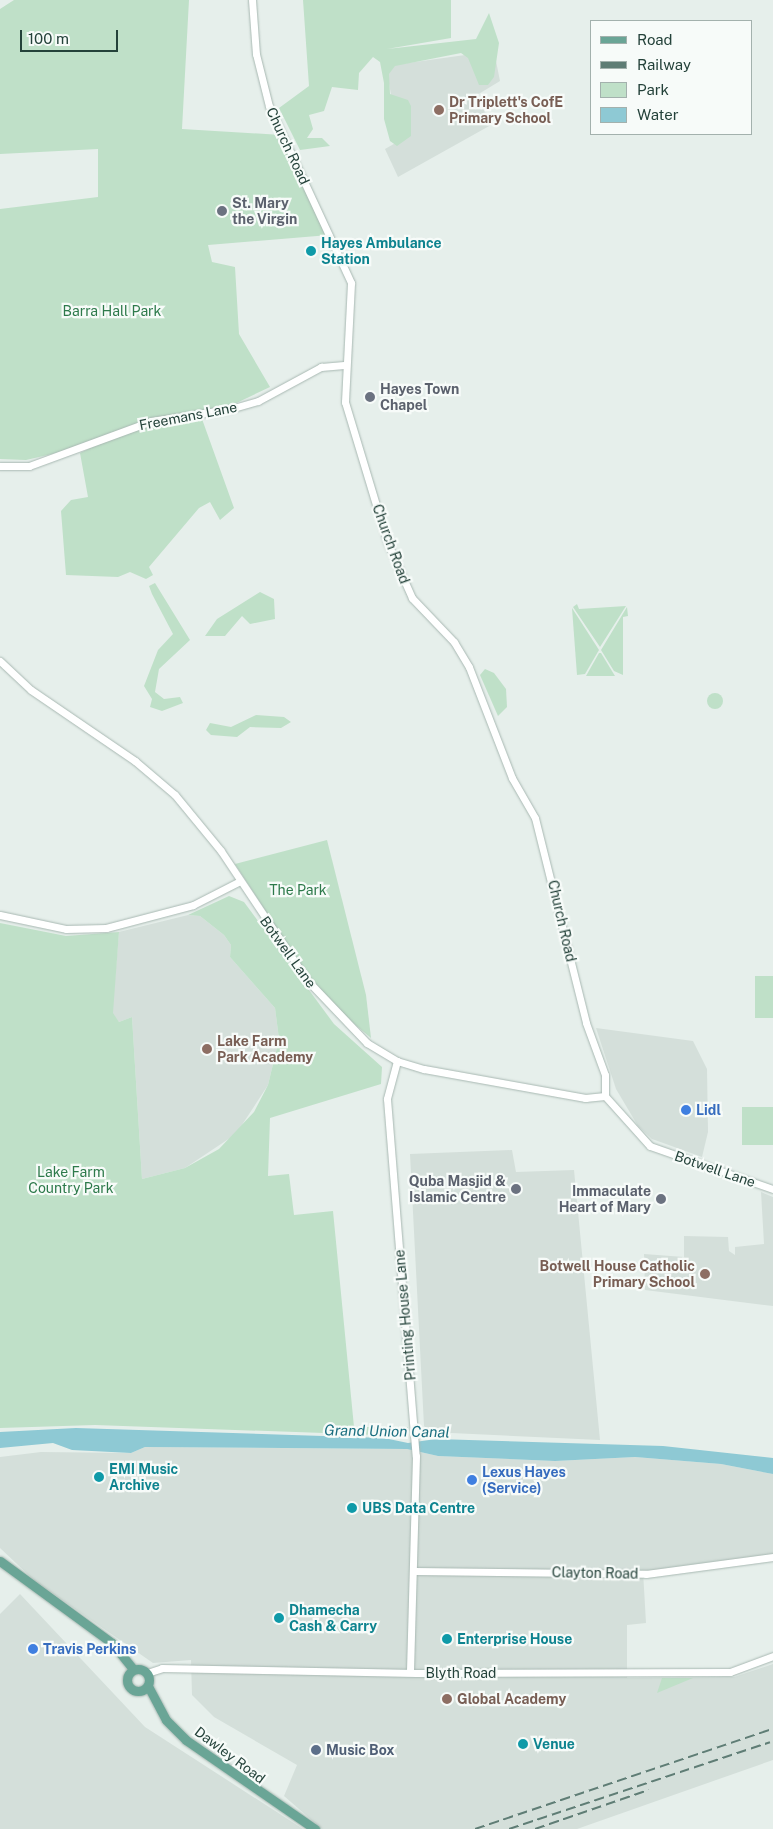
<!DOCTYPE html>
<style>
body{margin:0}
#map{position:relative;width:773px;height:1829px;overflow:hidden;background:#e6efeb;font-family:"Public Sans",sans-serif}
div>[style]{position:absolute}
.built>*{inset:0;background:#d4dfda}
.green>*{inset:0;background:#bfe0c8;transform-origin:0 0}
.round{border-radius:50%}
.water>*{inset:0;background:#8ec9d4}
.roads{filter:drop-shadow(0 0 1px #a8b8b2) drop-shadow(0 0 1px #a8b8b2)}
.tertiary>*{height:7px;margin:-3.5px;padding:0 3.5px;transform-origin:3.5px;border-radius:3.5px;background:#fff}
.primary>*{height:9px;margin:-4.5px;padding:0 4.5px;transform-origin:4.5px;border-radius:4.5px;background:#6aa596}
.primary>.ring{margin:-4.5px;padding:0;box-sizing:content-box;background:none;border:9px solid #6aa596;border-radius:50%}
.rail>*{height:2px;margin-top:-1px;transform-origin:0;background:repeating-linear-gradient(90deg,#5f7d75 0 10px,transparent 0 15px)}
.dots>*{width:14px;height:14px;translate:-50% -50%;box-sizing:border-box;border:2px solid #f7fbf9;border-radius:50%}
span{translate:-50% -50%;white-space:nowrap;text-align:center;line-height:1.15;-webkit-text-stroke:4.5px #f7fbf9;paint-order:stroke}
.education-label{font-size:14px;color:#785e54;font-weight:700}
.left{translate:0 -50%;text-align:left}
.right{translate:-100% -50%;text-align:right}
.street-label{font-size:14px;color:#24423a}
.worship-label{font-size:14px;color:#5b616d;font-weight:700}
.culture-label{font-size:14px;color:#0d838f;font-weight:700}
.park-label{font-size:14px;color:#2d7a4b}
.shop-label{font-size:14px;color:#366cbe;font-weight:700}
.service-label{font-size:14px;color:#4e5e75;font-weight:700}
.water-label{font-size:15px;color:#1c6f80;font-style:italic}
.legend{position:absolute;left:590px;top:20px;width:162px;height:115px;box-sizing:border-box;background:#f7fbf9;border:1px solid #a3b1ad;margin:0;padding:6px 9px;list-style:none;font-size:15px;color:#24423a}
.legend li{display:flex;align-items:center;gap:10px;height:25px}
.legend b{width:25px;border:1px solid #a3b1ad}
.scale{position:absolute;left:20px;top:30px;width:98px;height:22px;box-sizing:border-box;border:2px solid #24423a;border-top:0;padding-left:6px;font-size:15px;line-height:18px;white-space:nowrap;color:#24423a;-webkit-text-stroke:4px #f7fbf9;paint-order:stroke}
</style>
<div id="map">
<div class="built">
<div style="clip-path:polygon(494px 51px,500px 81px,477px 95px,491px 125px,398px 177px,385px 149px,399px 141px,386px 66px)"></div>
<div style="clip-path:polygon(188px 915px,200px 916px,224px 935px,231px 945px,230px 957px,275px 1008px,279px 1039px,268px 1085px,236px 1134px,185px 1168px,142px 1179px,132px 1017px,119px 1022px,112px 1013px,119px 932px)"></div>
<div style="clip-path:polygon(596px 1028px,693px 1041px,707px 1069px,708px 1132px,702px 1157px,652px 1139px,638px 1126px,616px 1089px)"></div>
<div style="clip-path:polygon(512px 1150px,516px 1172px,574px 1170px,600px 1440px,430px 1432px,424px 1426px,410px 1154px)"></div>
<div style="clip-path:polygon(761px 1192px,773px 1197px,773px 1306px,645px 1290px,644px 1254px,684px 1257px,684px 1236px,728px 1237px,729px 1251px,735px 1255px,735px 1247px,764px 1244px)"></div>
<div style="clip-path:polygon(145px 1447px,407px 1449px,438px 1456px,555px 1461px,635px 1457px,721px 1464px,773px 1474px,773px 1554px,670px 1571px,643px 1571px,646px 1623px,627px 1625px,627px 1678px,734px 1677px,773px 1664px,773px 1760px,577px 1829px,322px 1829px,284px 1796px,297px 1765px,214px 1717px,192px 1695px,191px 1660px,153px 1663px,35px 1581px,0 1548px,0 1457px,41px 1452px,131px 1453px)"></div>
<div style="clip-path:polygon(20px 1594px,145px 1727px,303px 1829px,0 1829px,0 1614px)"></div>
</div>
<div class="green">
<div style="clip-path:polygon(14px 0,189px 0,182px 129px,282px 135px,329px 235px,208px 245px,212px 262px,235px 267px,239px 334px,270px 387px,230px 406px,149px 419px,65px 451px,26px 460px,0 459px,0 209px,98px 197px,98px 149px,0 154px,0 9px)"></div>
<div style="clip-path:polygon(303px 0,451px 0,451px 38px,387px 49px,476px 39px,489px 13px,499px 43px,494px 77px,488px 85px,479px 85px,468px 58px,461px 53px,395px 66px,389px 74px,390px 94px,408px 100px,411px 106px,411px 136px,397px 146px,390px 141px,384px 119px,384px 83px,380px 62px,373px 57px,359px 73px,358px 90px,332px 87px,324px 111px,309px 115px,313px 129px,307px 138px,322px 138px,330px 146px,300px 150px,279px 108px,309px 86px)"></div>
<div style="clip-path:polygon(188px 417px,202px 419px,234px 508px,220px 520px,210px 502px,199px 508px,149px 567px,153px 575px,146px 579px,130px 572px,118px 577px,66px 575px,61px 511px,71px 500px,88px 497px,80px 453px,113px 437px)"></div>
<div style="clip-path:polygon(155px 583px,190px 640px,159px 669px,155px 692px,164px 699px,180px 697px,183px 703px,162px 711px,150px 707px,152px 699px,144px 686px,158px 650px,173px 634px,152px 594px,149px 586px)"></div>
<div style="clip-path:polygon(260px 592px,274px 599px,275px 619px,250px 624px,242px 616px,225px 636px,205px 636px,217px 619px)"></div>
<div style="clip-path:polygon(577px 604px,579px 609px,626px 606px,600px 647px,573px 607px)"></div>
<div style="clip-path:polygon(627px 607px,628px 616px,623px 617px,623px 675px,614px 671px,601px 650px)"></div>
<div style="clip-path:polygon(572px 608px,599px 650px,585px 674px,577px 675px)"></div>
<div style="clip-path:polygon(599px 653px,601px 653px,615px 676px,586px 676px)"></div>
<div style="clip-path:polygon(485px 669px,494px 673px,506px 689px,507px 707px,498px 716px,480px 675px)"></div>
<div class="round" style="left:707px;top:693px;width:16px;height:16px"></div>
<div style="clip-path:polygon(256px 715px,284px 717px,291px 722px,281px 728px,250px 727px,237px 737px,211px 735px,206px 730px,210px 723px,231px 727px)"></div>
<div style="clip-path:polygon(327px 840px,366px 995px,371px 1038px,340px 1012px,306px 973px,235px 864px)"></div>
<div style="clip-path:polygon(229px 896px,244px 902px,334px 1024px,382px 1067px,381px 1084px,270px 1118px,268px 1176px,289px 1174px,294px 1215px,333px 1211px,354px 1427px,408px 1427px,407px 1436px,95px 1425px,0 1428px,0 923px,66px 936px,119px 932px,113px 1013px,119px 1022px,132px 1017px,142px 1179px,185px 1168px,219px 1149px,254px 1112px,268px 1085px,279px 1039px,275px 1008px,230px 957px,231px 945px,224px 935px,200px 916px,188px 915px)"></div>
<div style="left:755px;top:976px;width:18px;height:42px"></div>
<div style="left:742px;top:1107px;width:31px;height:38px"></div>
<div style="clip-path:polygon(662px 1678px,693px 1678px,657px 1693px)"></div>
</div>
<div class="water">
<div style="clip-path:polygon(76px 1428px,384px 1438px,408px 1443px,436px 1439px,663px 1446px,773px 1458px,773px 1474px,721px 1464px,635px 1457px,555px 1461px,438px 1456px,407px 1449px,145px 1447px,131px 1453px,72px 1450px,53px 1443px,0 1448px,0 1432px)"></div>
</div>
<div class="roads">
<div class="tertiary">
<div style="left:252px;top:0;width:54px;rotate:85.8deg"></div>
<div style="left:256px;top:54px;width:54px;rotate:76deg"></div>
<div style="left:269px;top:106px;width:195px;rotate:65.1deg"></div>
<div style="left:351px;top:283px;width:119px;rotate:92.9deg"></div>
<div style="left:345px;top:402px;width:148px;rotate:73.2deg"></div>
<div style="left:388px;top:544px;width:59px;rotate:66deg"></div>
<div style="left:412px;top:598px;width:61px;rotate:46.3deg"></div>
<div style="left:454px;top:642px;width:29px;rotate:59deg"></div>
<div style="left:469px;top:667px;width:119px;rotate:68.8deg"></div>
<div style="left:512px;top:778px;width:46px;rotate:60.1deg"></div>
<div style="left:535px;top:818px;width:211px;rotate:76deg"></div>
<div style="left:586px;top:1023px;width:55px;rotate:69.9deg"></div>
<div style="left:605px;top:1075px;width:21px;rotate:90deg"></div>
<div style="left:0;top:466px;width:29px"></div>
<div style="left:29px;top:466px;width:130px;rotate:-20.2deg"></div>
<div style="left:151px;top:421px;width:80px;rotate:-8.6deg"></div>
<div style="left:230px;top:409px;width:29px;rotate:-16deg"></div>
<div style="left:258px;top:401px;width:72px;rotate:-28.4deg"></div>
<div style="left:321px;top:367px;width:23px;rotate:-5deg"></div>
<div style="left:0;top:661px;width:42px;rotate:43.1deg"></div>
<div style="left:31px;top:690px;width:126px;rotate:34.3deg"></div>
<div style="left:135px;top:761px;width:52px;rotate:40.4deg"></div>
<div style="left:175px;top:795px;width:72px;rotate:50.6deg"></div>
<div style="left:221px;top:851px;width:155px;rotate:56.3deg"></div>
<div style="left:307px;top:980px;width:87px;rotate:46.4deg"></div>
<div style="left:367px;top:1043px;width:35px;rotate:31deg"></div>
<div style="left:397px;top:1061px;width:28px;rotate:17deg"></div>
<div style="left:424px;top:1069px;width:164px;rotate:10.2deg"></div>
<div style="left:585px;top:1098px;width:20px;rotate:-6deg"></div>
<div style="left:0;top:915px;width:67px;rotate:12deg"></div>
<div style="left:66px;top:929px;width:40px;rotate:-1.4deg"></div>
<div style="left:106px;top:928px;width:90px;rotate:-14.8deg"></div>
<div style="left:193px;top:905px;width:51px;rotate:-27.1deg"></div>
<div style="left:397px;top:1061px;width:39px;rotate:105deg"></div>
<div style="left:387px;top:1099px;width:358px;rotate:85.4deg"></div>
<div style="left:416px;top:1456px;width:216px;rotate:91.6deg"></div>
<div style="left:605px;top:1096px;width:67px;rotate:48deg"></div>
<div style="left:650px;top:1146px;width:130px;rotate:19.3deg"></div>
<div style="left:415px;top:1571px;width:231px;rotate:0.7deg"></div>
<div style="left:646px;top:1574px;width:128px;rotate:-7.6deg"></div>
<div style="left:147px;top:1673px;width:16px;rotate:-18deg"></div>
<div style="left:162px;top:1668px;width:254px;rotate:1.1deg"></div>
<div style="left:416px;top:1673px;width:314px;rotate:-0.2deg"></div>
<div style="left:730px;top:1672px;width:46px;rotate:-20.4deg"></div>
</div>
<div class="primary">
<div style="left:0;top:1561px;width:139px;rotate:36.2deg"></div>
<div style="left:112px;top:1643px;width:33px;rotate:51deg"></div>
<div class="ring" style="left:127px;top:1669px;width:13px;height:13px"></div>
<div style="left:148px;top:1686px;width:38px;rotate:62deg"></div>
<div style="left:166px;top:1720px;width:28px;rotate:45deg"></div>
<div style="left:186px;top:1740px;width:157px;rotate:34.6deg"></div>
</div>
</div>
<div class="rail">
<div style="left:475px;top:1829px;width:314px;rotate:-18.6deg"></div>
<div style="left:509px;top:1829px;width:275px;rotate:-18.4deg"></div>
<div style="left:535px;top:1829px;width:120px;rotate:-19deg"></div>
</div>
<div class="dots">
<div style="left:439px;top:110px;background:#8d6e63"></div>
<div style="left:222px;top:211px;background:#6b7280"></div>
<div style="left:311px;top:251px;background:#0f9aa8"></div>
<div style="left:370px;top:397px;background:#6b7280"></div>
<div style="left:207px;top:1049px;background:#8d6e63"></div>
<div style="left:686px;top:1110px;background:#3f7fe0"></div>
<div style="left:516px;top:1189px;background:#6b7280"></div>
<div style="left:661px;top:1199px;background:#6b7280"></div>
<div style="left:705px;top:1274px;background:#8d6e63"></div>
<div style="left:99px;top:1477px;background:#0f9aa8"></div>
<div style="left:472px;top:1480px;background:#3f7fe0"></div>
<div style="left:352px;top:1508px;background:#0f9aa8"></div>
<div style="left:279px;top:1618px;background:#0f9aa8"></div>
<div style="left:447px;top:1639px;background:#0f9aa8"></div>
<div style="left:33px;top:1649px;background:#3f7fe0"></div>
<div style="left:447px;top:1699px;background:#8d6e63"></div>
<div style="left:523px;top:1744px;background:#0f9aa8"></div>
<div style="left:316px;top:1750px;background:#5c6f8a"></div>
</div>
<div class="education-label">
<span class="left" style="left:449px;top:110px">Dr Triplett's CofE<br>Primary School</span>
<span class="left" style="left:217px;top:1049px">Lake Farm<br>Park Academy</span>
<span class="right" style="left:695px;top:1274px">Botwell House Catholic<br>Primary School</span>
<span class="left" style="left:457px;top:1699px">Global Academy</span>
</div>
<div class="street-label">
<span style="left:288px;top:146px;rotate:65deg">Church Road</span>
<span style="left:188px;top:416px;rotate:-11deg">Freemans Lane</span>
<span style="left:391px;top:544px;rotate:70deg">Church Road</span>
<span style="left:562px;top:921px;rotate:77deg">Church Road</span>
<span style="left:288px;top:952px;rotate:54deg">Botwell Lane</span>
<span style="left:715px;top:1169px;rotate:19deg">Botwell Lane</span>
<span style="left:405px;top:1315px;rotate:-95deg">Printing House Lane</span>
<span style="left:595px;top:1573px;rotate:1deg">Clayton Road</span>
<span style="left:461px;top:1673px">Blyth Road</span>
<span style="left:230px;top:1755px;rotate:37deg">Dawley Road</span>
</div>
<div class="worship-label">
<span class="left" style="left:232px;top:211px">St. Mary<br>the Virgin</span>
<span class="left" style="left:380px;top:397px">Hayes Town<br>Chapel</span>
<span class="right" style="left:506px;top:1189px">Quba Masjid &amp;<br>Islamic Centre</span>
<span class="right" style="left:651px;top:1199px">Immaculate<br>Heart of Mary</span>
</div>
<div class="culture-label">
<span class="left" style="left:321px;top:251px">Hayes Ambulance<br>Station</span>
<span class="left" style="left:109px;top:1477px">EMI Music<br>Archive</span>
<span class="left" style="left:362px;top:1508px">UBS Data Centre</span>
<span class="left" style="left:289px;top:1618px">Dhamecha<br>Cash &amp; Carry</span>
<span class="left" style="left:457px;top:1639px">Enterprise House</span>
<span class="left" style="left:533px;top:1744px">Venue</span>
</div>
<div class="park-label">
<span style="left:112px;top:311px">Barra Hall Park</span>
<span style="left:298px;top:890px">The Park</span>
<span style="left:71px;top:1180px">Lake Farm<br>Country Park</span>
</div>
<div class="shop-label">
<span class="left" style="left:696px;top:1110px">Lidl</span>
<span class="left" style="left:482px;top:1480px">Lexus Hayes<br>(Service)</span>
<span class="left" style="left:43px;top:1649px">Travis Perkins</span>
</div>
<div class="service-label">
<span class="left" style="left:326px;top:1750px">Music Box</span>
</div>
<div class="water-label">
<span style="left:387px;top:1431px;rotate:1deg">Grand Union Canal</span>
</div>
<ul class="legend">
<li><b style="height:6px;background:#6aa596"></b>Road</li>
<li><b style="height:6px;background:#5f7d75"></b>Railway</li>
<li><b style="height:14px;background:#bfe0c8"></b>Park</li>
<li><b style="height:14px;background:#8ec9d4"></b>Water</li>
</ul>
<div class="scale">100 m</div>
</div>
